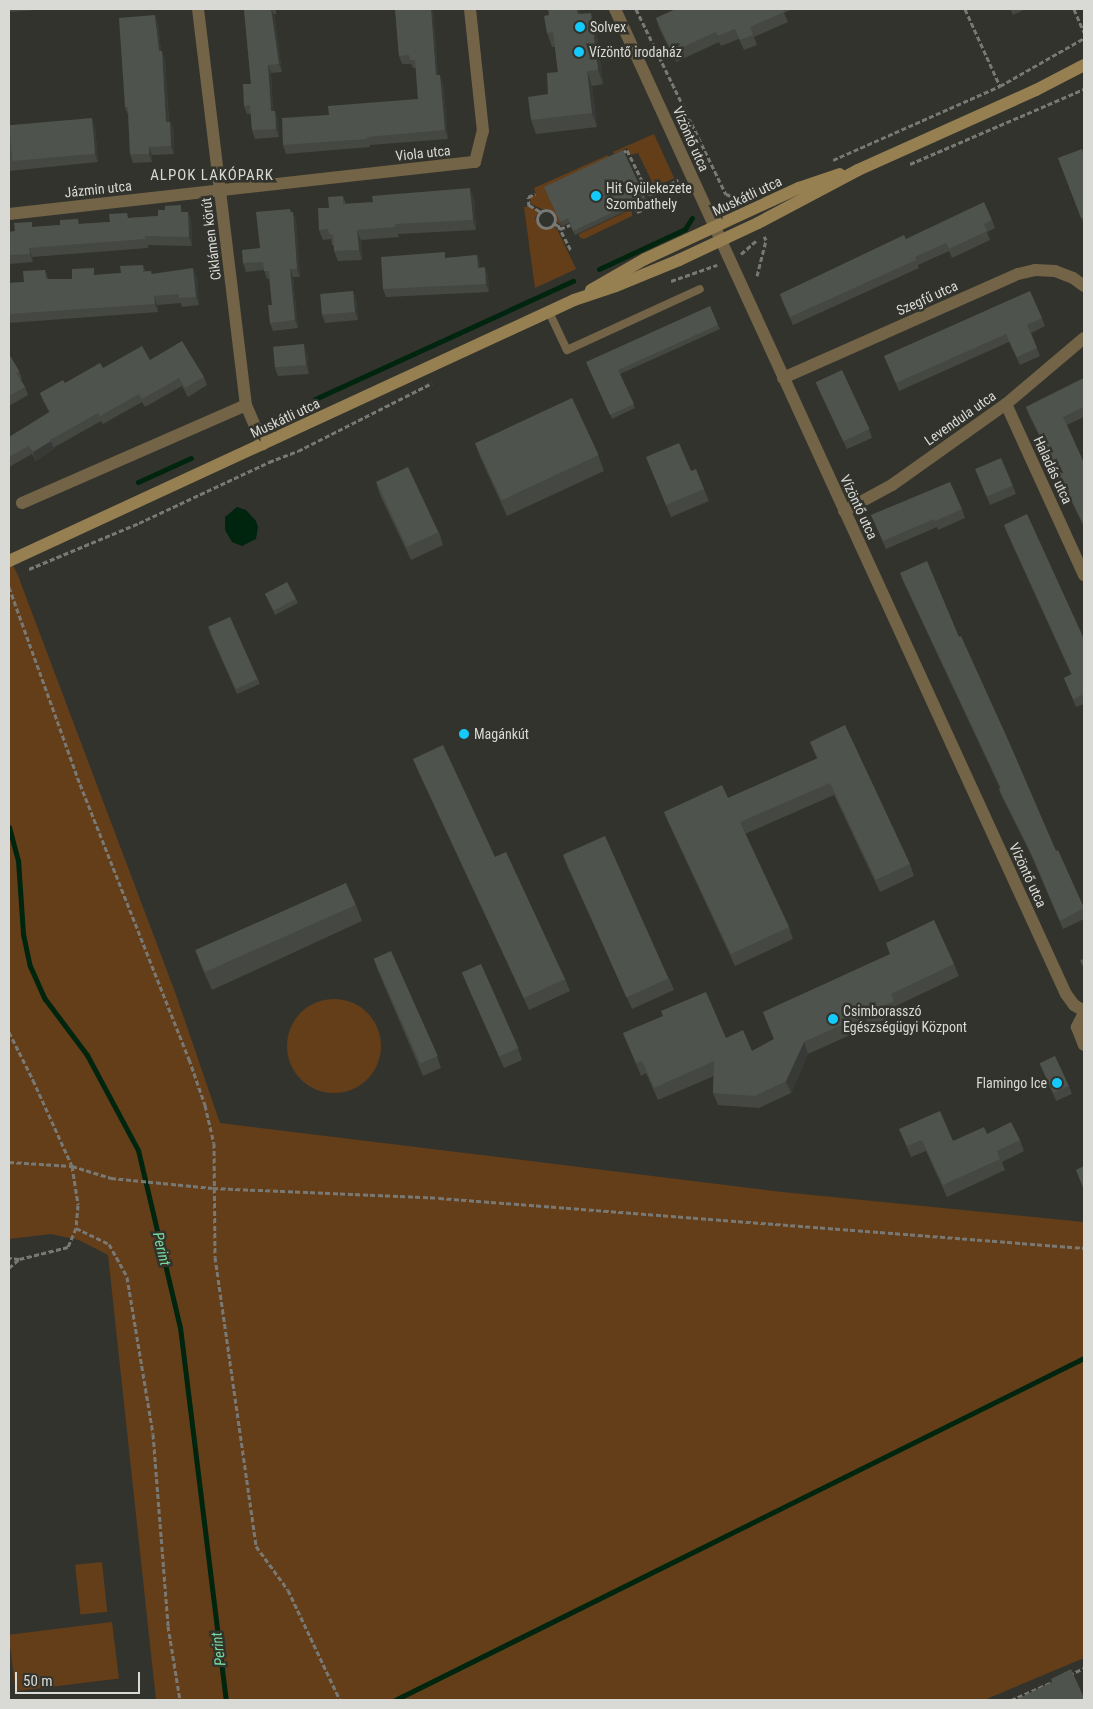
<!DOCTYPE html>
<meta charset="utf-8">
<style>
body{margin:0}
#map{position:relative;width:1093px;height:1709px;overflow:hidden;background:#33332d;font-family:"Roboto Condensed",sans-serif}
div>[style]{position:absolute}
.green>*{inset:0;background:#643e19;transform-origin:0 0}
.round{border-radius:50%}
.water>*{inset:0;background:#00250f}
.stream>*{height:5px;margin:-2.5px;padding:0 2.5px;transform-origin:2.5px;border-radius:2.5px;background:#00250f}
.path>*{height:3px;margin-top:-1.5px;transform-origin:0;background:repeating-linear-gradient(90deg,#787874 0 5px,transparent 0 7.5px)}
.path>.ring{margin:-1.5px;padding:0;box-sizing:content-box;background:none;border:3px solid #787874;border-radius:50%}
.service>*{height:8px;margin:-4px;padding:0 4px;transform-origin:4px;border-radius:4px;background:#736448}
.minor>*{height:12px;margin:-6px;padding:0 6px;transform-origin:6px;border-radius:6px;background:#736448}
.secondary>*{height:12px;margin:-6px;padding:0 6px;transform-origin:6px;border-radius:6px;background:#968051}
.wall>*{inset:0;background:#444742}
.shaded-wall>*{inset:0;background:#373a36}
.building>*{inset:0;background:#4f534d;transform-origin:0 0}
.dots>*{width:14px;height:14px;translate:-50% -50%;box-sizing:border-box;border:2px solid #33332d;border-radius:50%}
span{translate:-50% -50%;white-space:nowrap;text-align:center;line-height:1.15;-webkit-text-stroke:5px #33332d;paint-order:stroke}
.poi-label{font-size:14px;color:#d9d9d6}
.left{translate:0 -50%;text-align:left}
.right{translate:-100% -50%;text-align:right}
.street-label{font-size:14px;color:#d9d9d6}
.neighbourhood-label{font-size:15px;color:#d9d9d6;letter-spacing:1px}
.water-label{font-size:15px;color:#76da9a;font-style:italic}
.frame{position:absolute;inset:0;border:10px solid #d9d9d6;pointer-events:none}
.scale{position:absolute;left:15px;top:1672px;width:125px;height:22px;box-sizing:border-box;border:2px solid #d9d9d6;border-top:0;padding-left:6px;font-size:15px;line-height:18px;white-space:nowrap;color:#d9d9d6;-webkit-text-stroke:4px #33332d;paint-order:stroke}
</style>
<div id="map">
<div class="green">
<div style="clip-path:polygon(654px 134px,674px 178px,655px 188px,638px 153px,631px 155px,627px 148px,614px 154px,613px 152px)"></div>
<div style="clip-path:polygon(608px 155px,611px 161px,546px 191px,562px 226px,557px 222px,555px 215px,550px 209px,542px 209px,531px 204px,530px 197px,536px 194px,534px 188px)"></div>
<div style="clip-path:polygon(524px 207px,534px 207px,539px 211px,535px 218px,539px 227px,546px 229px,554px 227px,557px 229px,576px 269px,535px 288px)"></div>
<div style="clip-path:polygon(632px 209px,632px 216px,584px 239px,579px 237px,579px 234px)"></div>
<div style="clip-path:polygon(9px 559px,17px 573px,175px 992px,220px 1123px,782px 1192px,1084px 1222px,1084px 1658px,984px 1700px,156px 1700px,108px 1255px,79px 1240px,51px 1234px,9px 1239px)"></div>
<div class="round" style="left:287px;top:999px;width:94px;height:94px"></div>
<div style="left:102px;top:1562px;width:50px;height:27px;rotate:84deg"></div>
<div style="left:112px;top:1622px;width:57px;height:104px;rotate:83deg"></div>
</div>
<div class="water">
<div style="clip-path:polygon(237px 507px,246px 510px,256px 521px,258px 527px,256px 539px,242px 546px,232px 542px,225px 530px,225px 517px)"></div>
</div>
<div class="stream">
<div style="left:599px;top:269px;width:95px;rotate:-24.9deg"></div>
<div style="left:685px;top:229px;width:13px;rotate:-58deg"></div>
<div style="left:315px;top:399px;width:284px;rotate:-24.6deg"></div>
<div style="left:138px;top:482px;width:58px;rotate:-24.4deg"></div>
<div style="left:9px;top:827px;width:34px;rotate:75deg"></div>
<div style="left:18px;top:860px;width:74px;rotate:86.1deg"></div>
<div style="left:23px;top:934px;width:33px;rotate:78deg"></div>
<div style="left:30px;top:966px;width:36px;rotate:66deg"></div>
<div style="left:45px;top:999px;width:70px;rotate:53.1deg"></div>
<div style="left:87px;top:1055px;width:108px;rotate:61.8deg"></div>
<div style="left:138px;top:1150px;width:182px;rotate:76.7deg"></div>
<div style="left:180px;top:1327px;width:376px;rotate:83deg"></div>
<div style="left:395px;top:1700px;width:769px;rotate:-26.4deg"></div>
</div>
<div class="path">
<div style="left:636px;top:9px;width:206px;rotate:64.1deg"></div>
<div style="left:726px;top:194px;width:14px;rotate:21deg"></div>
<div style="left:965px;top:9px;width:85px;rotate:65.6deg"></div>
<div style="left:1074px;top:9px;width:25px;rotate:67deg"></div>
<div style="left:622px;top:153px;width:6px;rotate:-31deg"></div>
<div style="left:627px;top:150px;width:50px;rotate:63.9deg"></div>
<div style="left:649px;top:195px;width:9px;rotate:-27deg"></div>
<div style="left:833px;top:160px;width:183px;rotate:-23.9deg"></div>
<div style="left:1000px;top:86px;width:97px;rotate:-29.7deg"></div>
<div style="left:910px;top:164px;width:189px;rotate:-23.3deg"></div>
<div style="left:529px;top:205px;width:14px;rotate:30deg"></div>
<div style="left:529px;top:206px;width:9px;rotate:-96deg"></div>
<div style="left:528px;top:197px;width:8px;rotate:-23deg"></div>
<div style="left:634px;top:207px;width:6px;rotate:59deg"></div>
<div style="left:637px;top:212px;width:15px;rotate:-23deg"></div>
<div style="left:651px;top:206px;width:16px;rotate:-68deg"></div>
<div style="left:657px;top:191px;width:24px;rotate:-28deg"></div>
<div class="ring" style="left:537px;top:210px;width:15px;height:15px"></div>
<div style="left:553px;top:224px;width:5px;rotate:11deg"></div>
<div style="left:558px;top:225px;width:29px;rotate:63deg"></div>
<div style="left:560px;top:229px;width:11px;rotate:-22deg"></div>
<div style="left:741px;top:254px;width:21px;rotate:-41deg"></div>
<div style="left:757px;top:276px;width:37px;rotate:-76deg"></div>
<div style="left:766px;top:240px;width:4px;rotate:-117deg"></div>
<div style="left:671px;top:281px;width:49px;rotate:-19.2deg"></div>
<div style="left:29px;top:569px;width:119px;rotate:-22.7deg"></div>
<div style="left:139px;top:523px;width:144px;rotate:-25.1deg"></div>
<div style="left:269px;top:462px;width:31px;rotate:-21deg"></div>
<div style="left:298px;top:451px;width:150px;rotate:-26.9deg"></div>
<div style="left:9px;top:587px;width:209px;rotate:70.2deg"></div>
<div style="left:80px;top:784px;width:296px;rotate:68.4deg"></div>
<div style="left:189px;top:1059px;width:49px;rotate:70.8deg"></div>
<div style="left:205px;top:1105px;width:39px;rotate:77deg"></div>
<div style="left:214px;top:1143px;width:114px;rotate:89.5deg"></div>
<div style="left:215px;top:1257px;width:292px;rotate:81.9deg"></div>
<div style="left:256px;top:1546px;width:54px;rotate:54deg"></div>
<div style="left:288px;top:1590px;width:122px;rotate:64.7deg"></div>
<div style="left:9px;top:1032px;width:54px;rotate:63.4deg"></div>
<div style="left:33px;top:1080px;width:94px;rotate:65.6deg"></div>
<div style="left:72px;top:1166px;width:39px;rotate:81deg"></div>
<div style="left:78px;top:1205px;width:23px;rotate:95deg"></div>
<div style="left:76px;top:1228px;width:21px;rotate:113deg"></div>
<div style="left:68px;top:1247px;width:50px;rotate:166.2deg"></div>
<div style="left:19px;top:1259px;width:10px;rotate:-174deg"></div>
<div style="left:9px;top:1162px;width:63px;rotate:3.6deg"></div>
<div style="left:72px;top:1166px;width:41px;rotate:17.1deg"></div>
<div style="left:111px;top:1178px;width:102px;rotate:5.6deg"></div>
<div style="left:213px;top:1188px;width:226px;rotate:2.5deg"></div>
<div style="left:439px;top:1198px;width:647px;rotate:4.43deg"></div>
<div style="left:76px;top:1228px;width:37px;rotate:26deg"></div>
<div style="left:109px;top:1244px;width:38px;rotate:61deg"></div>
<div style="left:127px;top:1277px;width:159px;rotate:80.6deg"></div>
<div style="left:153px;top:1434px;width:193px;rotate:85.5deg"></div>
<div style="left:168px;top:1626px;width:75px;rotate:80.8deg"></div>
<div style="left:9px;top:1268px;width:13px;rotate:-42deg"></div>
<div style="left:1069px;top:1675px;width:17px;rotate:-25deg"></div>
<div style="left:1011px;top:1700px;width:43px;rotate:-23.6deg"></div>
</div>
<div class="service">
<div style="left:549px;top:312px;width:42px;rotate:64.7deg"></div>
<div style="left:567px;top:350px;width:146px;rotate:-24.6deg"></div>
</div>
<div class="minor">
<div style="left:198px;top:9px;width:399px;rotate:83.1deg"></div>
<div style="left:246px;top:405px;width:43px;rotate:67deg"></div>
<div style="left:615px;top:9px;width:1083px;rotate:65.4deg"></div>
<div style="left:1066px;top:994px;width:14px;rotate:54deg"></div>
<div style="left:1074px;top:1005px;width:12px;rotate:31deg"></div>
<div style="left:9px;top:214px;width:469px;rotate:-6.4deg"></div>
<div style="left:475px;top:162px;width:32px;rotate:-76deg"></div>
<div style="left:483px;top:131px;width:123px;rotate:-96.1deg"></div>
<div style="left:783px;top:378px;width:257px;rotate:-23.9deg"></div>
<div style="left:1018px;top:274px;width:17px;rotate:-13deg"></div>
<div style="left:1035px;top:270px;width:20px;rotate:3deg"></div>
<div style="left:1055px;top:271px;width:19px;rotate:21deg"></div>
<div style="left:1073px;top:278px;width:14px;rotate:36deg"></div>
<div style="left:1006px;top:404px;width:188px;rotate:65.5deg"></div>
<div style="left:22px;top:503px;width:244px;rotate:-23.6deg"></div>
<div style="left:844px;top:511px;width:55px;rotate:-28.4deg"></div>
<div style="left:892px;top:485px;width:140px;rotate:-35.4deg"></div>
<div style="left:1006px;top:404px;width:102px;rotate:-40.2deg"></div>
<div style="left:1084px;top:1013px;width:16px;rotate:117deg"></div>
<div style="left:1077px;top:1027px;width:19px;rotate:69deg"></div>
</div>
<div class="secondary">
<div style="left:591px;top:290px;width:62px;rotate:-29.9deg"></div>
<div style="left:645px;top:259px;width:170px;rotate:-24.8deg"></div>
<div style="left:799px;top:188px;width:43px;rotate:-18.9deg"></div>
<div style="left:9px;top:561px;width:622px;rotate:-24.79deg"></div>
<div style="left:574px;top:300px;width:44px;rotate:-18.4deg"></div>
<div style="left:616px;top:286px;width:68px;rotate:-22.4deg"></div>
<div style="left:679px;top:260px;width:87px;rotate:-25.1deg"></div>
<div style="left:758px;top:223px;width:113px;rotate:-27.9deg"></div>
<div style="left:858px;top:170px;width:195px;rotate:-24.2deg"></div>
<div style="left:1036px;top:90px;width:54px;rotate:-27.5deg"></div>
</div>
<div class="wall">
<div style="clip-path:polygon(9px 9px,51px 9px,9px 12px)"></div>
<div style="clip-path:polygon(244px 9px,276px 9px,276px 14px,274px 14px,282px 72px,271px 73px,273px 111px,275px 111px,278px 119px,279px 137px,255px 139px,252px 130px,251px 114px,247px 114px,244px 106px,251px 84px)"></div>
<div style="clip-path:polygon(395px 9px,433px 9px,438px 75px,443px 83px,448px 139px,370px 145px,370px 147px,286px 154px,283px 145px,329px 115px,418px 99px,416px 68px,413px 68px,411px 64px,402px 64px,399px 56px)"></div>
<div style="clip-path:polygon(676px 9px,793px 9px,784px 13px,788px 22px,754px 37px,757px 45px,744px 50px,739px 39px,721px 46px,719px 42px,676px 62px,659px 28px,656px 18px)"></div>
<div style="clip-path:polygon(1010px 9px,1026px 9px,1013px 15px)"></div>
<div style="clip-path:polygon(581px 14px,596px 28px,603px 84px,592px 86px,597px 127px,536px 134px,531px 120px,548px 94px,558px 72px,555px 47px,552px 47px,547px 33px,549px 15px)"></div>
<div style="clip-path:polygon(158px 23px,161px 51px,165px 59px,169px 122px,170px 122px,174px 130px,174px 154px,152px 155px,152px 162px,133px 163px,130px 154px,128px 115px,125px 107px)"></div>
<div style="clip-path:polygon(9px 126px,95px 127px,98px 162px,9px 171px)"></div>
<div style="clip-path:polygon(1084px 156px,1084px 225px,1058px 158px)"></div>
<div style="clip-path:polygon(544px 187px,645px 197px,647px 201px,575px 235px,569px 223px,562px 226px)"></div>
<div style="clip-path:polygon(343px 196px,346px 204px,474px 198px,476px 230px,398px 234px,399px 237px,361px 240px,362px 260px,338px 261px,334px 251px,334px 245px,332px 245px,331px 239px,323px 240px,319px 230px,329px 208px)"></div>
<div style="clip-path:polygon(290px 209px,296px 220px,300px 277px,293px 277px,298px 328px,273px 331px,270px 323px,272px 305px,269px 279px,267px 279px,264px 270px,246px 272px,243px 263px,260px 248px)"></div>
<div style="clip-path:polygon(183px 212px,188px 212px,191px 220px,192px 246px,148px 245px,148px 248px,32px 257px,33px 262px,9px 264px,9px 232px,15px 231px,34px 227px,60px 225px,78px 219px,79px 224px,110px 222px,129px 218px,158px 216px)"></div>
<div style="clip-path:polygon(992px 220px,995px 228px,987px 232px,990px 240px,952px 258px,949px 251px,918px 265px,919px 268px,793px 325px,783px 303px,780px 294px)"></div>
<div style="clip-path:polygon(477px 255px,480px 263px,480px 268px,488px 276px,489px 292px,386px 297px,383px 289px,447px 258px)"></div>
<div style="clip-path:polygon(143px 265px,145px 271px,151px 271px,152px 274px,197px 277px,199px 305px,182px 307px,181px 303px,157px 305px,158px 312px,9px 323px,9px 283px,24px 282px,45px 270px,48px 279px,72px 279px,97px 275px,121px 273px)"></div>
<div style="clip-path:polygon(353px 291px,356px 299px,358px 320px,325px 323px,322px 315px)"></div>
<div style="clip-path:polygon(1042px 318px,1045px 326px,1031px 333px,1040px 356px,1020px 365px,1009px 342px,899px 391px,884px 356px)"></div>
<div style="clip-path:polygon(718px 325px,720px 329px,620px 374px,635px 408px,612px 419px,588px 366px)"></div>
<div style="clip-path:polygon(307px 353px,309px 374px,278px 376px,275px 368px)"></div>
<div style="clip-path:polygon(9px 354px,19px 371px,22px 379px,21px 380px,25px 387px,28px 395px,9px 406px)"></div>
<div style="clip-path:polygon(150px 360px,204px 377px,207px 385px,188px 397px,182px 386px,145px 407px,142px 402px,103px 424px,101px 421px,53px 448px,54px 449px,36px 461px,32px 454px,9px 467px,9px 437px,49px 412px,43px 401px,40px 393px,103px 368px)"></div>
<div style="clip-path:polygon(1084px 378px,1084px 417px,1067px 425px,1084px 463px,1084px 527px,1029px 415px,1026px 407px)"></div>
<div style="clip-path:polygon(816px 382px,869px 429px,872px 438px,847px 449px,819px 390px)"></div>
<div style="clip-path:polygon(475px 443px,598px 455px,604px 471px,507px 516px,481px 459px)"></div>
<div style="clip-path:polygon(646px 457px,691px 471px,704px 489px,709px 501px,671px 517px)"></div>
<div style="clip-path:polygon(975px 469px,1013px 486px,1016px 494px,990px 505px)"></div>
<div style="clip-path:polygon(376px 482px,439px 532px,443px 545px,411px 560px,380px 495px)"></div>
<div style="clip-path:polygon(962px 509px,965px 518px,938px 530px,937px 527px,886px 549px,871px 515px)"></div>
<div style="clip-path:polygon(1004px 525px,1084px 639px,1084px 704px,1076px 707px,1064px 678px,1071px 674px,1007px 533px)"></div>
<div style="clip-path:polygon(900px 573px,959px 637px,1056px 851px,1084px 908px,1084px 919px,1063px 929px,1032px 857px,1002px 797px,999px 789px,1000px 788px,903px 581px)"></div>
<div style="clip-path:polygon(265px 594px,296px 599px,298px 603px,275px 615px)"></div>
<div style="clip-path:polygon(209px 631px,258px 679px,260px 684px,237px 694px)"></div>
<div style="clip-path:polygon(810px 742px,910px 864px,914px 876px,880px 892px,834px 795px,745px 834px,789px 927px,793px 939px,735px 966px,669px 824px,664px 812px,728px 798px,817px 759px)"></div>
<div style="clip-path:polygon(413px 759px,495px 857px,565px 979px,570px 991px,529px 1010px,418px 771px)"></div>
<div style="clip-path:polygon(563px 855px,669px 978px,674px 990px,632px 1009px,568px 868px)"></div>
<div style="clip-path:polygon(356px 905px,362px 921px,212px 990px,202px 968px,196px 952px)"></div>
<div style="clip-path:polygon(374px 959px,437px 1056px,441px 1068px,423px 1076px,378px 971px)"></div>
<div style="clip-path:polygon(954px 964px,959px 976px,896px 1006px,899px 1013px,808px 1054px,791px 1093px,759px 1108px,718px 1105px,713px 1093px,714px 1076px,658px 1100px,646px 1073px,641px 1076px,623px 1033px,726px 1038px,752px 1051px,774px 1039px,763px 1012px)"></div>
<div style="clip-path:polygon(462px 972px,518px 1048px,522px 1060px,504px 1068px,467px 985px)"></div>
<div style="clip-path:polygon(1040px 1064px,1069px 1086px,1072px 1094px,1056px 1101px)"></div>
<div style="clip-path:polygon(899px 1129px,953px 1141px,987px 1134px,1020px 1140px,1024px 1151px,1002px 1162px,1005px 1170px,947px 1197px,926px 1151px,911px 1157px)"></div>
</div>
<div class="shaded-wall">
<div style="clip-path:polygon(271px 9px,274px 14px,282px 72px,279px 64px)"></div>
<div style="clip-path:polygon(431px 9px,433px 9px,439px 83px,436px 75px)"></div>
<div style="clip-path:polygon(577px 9px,580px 9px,583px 29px,578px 14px)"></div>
<div style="clip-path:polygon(591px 13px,596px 28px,603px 84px,598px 70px)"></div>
<div style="clip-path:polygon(155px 15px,158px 23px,162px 60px,159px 51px)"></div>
<div style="clip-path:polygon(162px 51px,165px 59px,169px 130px,166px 122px)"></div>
<div style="clip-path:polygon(268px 65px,271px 73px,274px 120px,271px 111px)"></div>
<div style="clip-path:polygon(587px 71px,592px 86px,597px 127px,592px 113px)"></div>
<div style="clip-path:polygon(440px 75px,443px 83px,448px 139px,445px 130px)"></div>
<div style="clip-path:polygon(275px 111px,278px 119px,279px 137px,276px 129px)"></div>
<div style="clip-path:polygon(92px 118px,95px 127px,98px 162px,95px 154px)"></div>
<div style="clip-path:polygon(170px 122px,174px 130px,174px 154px,171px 146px)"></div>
<div style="clip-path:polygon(149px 147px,152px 155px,152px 162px,149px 154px)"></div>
<div style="clip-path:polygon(470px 188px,474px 198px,476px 230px,473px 220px)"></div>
<div style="clip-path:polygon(188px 212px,191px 220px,192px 246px,189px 237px)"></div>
<div style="clip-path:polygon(293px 212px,296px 220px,300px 277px,297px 269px)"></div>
<div style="clip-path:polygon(357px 230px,361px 240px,362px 260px,359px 250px)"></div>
<div style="clip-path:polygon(29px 248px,32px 257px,33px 262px,30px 254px)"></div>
<div style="clip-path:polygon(477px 255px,480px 263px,481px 276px,478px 268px)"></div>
<div style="clip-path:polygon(485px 267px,488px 276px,489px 292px,486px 284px)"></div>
<div style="clip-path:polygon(193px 268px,197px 277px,199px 305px,196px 297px)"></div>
<div style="clip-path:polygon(290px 269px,293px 277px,298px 328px,295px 320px)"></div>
<div style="clip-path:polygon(353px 291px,356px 299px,358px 320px,355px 312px)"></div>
<div style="clip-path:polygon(154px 296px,157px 305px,158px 312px,155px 304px)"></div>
<div style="clip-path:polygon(304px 344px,307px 353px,309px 374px,306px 365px)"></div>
<div style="clip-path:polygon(51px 441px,54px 449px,36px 461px,33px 452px)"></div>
<div style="clip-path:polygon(804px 1042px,808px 1054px,791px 1093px,786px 1081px)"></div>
</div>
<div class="building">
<div style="clip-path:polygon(244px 9px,271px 9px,279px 64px,268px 65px,271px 111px,275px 111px,276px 129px,252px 130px,250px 105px,244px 106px,243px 84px,251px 84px)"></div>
<div style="clip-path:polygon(395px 9px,431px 9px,436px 75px,440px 75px,445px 130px,367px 137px,367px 139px,283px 145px,282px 118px,329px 115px,328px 106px,418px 99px,415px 60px,410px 60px,409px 55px,399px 56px)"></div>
<div style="clip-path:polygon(548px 9px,577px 9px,578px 14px,591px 13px,598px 70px,587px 71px,592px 113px,531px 120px,528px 97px,548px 94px,547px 73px,558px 72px,553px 32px,547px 33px,544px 16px,549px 15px)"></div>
<div style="clip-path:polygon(676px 9px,783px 9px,784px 12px,750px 27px,753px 35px,740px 40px,735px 29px,718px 36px,716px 32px,672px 52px,656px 18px)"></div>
<div style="clip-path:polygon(155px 15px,159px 51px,162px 51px,166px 122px,170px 122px,171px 146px,149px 147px,149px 154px,130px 154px,128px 107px,125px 107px,119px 18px)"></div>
<div style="left:92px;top:118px;width:36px;height:83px;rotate:85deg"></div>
<div style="clip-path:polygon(1082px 149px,1084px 157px,1084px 217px,1081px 218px,1058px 158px)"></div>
<div style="clip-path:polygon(623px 150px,645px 197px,573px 231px,568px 218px,560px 222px,544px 187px)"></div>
<div style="clip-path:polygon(470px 188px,473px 220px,395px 224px,395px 227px,357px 230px,359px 250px,334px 251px,333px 235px,329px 234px,328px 229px,319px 230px,318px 208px,329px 208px,328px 197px,343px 196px,343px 204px,373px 202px,372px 196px)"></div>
<div style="clip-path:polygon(984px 202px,992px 220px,984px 224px,987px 231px,949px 249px,946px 243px,915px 257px,916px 260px,790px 317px,780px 294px,904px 235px,906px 239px)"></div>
<div style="clip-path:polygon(181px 205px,181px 212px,188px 212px,189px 237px,145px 236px,145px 239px,29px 248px,30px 254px,9px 255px,9px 232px,15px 231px,14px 223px,32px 222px,32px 227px,60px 225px,60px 220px,78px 219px,78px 224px,110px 222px,109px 214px,127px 213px,128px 218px,158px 216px,158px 210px,165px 210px,165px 206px)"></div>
<div style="clip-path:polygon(290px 209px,290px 212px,293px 212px,297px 269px,290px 269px,295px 320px,270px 323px,268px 305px,272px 305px,269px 271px,264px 271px,263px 262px,243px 263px,242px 250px,260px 248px,256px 212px)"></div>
<div style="clip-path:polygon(445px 252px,445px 258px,477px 255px,478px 268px,485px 267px,486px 284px,383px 289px,381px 257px)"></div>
<div style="clip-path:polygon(143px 265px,143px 272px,151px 271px,151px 274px,193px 268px,196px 297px,179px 298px,179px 294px,154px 296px,155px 304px,9px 314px,9px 283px,24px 282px,23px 271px,45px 270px,46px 279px,72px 279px,72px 269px,94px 268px,94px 275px,121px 273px,120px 266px)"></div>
<div style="left:353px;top:291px;width:21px;height:33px;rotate:85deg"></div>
<div style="clip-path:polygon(1030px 291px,1042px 318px,1027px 325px,1037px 348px,1017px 357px,1006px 334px,896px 383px,884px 356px)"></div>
<div style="clip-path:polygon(710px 306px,718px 325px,618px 370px,634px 404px,610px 415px,586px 362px)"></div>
<div style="clip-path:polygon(182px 341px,204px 377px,185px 388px,179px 378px,142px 399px,139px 394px,100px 416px,98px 413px,50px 440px,51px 441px,33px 452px,29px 446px,9px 457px,9px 437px,50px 412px,40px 393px,63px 380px,65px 383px,100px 363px,103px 368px,142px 346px,150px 360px)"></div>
<div style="left:304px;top:344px;width:21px;height:31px;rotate:85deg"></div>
<div style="clip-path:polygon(9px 354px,19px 371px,16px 373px,25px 387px,9px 396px)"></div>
<div style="left:842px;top:370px;width:65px;height:29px;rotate:65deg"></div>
<div style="clip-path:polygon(1084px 378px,1084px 407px,1063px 417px,1084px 463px,1084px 525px,1026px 407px)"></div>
<div style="left:572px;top:398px;width:63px;height:107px;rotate:65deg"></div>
<div style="clip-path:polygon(679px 443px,691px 471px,696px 469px,704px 489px,666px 505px,646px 457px)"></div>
<div style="left:1001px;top:458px;width:30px;height:28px;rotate:67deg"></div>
<div style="left:408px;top:467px;width:72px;height:35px;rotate:65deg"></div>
<div style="clip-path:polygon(950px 482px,962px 509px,935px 521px,934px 519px,883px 541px,871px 515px)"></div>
<div style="clip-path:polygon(1027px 514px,1084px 639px,1084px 700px,1082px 695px,1073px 699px,1064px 678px,1072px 674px,1004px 525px)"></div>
<div style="clip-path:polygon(927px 561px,959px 637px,961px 636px,1009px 742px,1056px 851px,1058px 850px,1084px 908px,1060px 921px,1029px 848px,999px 789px,1001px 788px,900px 573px)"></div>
<div style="left:287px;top:582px;width:19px;height:25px;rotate:62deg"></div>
<div style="left:230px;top:617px;width:68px;height:24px;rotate:66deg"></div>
<div style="clip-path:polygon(845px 725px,910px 864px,876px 880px,830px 783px,740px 822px,789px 927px,731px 954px,664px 812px,722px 785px,728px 798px,818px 758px,810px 742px)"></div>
<div style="clip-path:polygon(443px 745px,495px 857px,506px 852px,565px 979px,524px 998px,413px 759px)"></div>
<div style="left:605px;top:836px;width:156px;height:46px;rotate:66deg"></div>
<div style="left:346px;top:883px;width:24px;height:165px;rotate:66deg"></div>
<div style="clip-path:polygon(934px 920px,954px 964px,891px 994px,894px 1001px,804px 1042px,786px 1081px,755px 1096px,713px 1093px,714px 1061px,654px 1088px,642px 1061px,636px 1063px,623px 1033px,663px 1016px,661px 1011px,706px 992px,726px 1038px,743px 1030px,752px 1051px,774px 1039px,763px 1012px,890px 954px,886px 943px)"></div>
<div style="left:391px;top:951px;width:115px;height:19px;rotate:66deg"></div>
<div style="clip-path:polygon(1084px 959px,1084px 969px,1080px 960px)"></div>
<div style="left:481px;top:964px;width:92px;height:21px;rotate:66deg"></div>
<div style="left:1055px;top:1056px;width:33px;height:17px;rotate:65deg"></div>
<div style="clip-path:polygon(940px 1111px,953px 1141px,984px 1127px,987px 1134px,1011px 1122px,1020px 1140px,997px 1151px,1000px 1159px,943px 1185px,922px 1140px,907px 1146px,899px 1129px)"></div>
<div style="clip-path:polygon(1084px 1166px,1084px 1190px,1076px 1170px)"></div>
<div style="clip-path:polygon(1071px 1669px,1084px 1698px,1084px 1700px,1015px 1700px,1052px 1682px,1051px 1679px)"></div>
</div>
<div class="dots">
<div style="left:580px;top:27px;background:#13cafb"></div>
<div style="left:579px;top:52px;background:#13cafb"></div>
<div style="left:596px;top:196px;background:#13cafb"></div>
<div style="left:464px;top:734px;background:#13cafb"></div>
<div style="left:833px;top:1019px;background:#13cafb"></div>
<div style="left:1057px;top:1083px;background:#13cafb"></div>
</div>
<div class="poi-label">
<span class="left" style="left:590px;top:27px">Solvex</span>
<span class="left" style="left:589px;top:52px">Vízöntő irodaház</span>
<span class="left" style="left:606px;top:196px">Hit Gyülekezete<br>Szombathely</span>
<span class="left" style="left:474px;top:734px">Magánkút</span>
<span class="left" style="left:843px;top:1019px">Csimborasszó<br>Egészségügyi Központ</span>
<span class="right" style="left:1047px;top:1083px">Flamingo Ice</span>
</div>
<div class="street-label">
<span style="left:691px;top:139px;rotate:66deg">Vízöntő utca</span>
<span style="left:423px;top:153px;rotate:-6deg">Viola utca</span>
<span style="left:98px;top:189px;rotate:-6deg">Jázmin utca</span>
<span style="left:747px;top:196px;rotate:-25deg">Muskátli utca</span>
<span style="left:211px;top:239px;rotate:-97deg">Ciklámen körút</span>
<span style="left:927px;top:298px;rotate:-24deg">Szegfű utca</span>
<span style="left:285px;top:418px;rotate:-25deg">Muskátli utca</span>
<span style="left:960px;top:418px;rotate:-35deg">Levendula utca</span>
<span style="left:1053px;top:470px;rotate:65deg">Haladás utca</span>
<span style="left:859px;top:507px;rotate:65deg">Vízöntő utca</span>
<span style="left:1028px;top:875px;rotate:65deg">Vízöntő utca</span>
</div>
<div class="neighbourhood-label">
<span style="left:212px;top:176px">ALPOK LAKÓPARK</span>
</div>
<div class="water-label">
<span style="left:161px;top:1249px;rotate:76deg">Perint</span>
<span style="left:219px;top:1649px;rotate:-97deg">Perint</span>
</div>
<div class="frame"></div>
<div class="scale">50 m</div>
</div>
